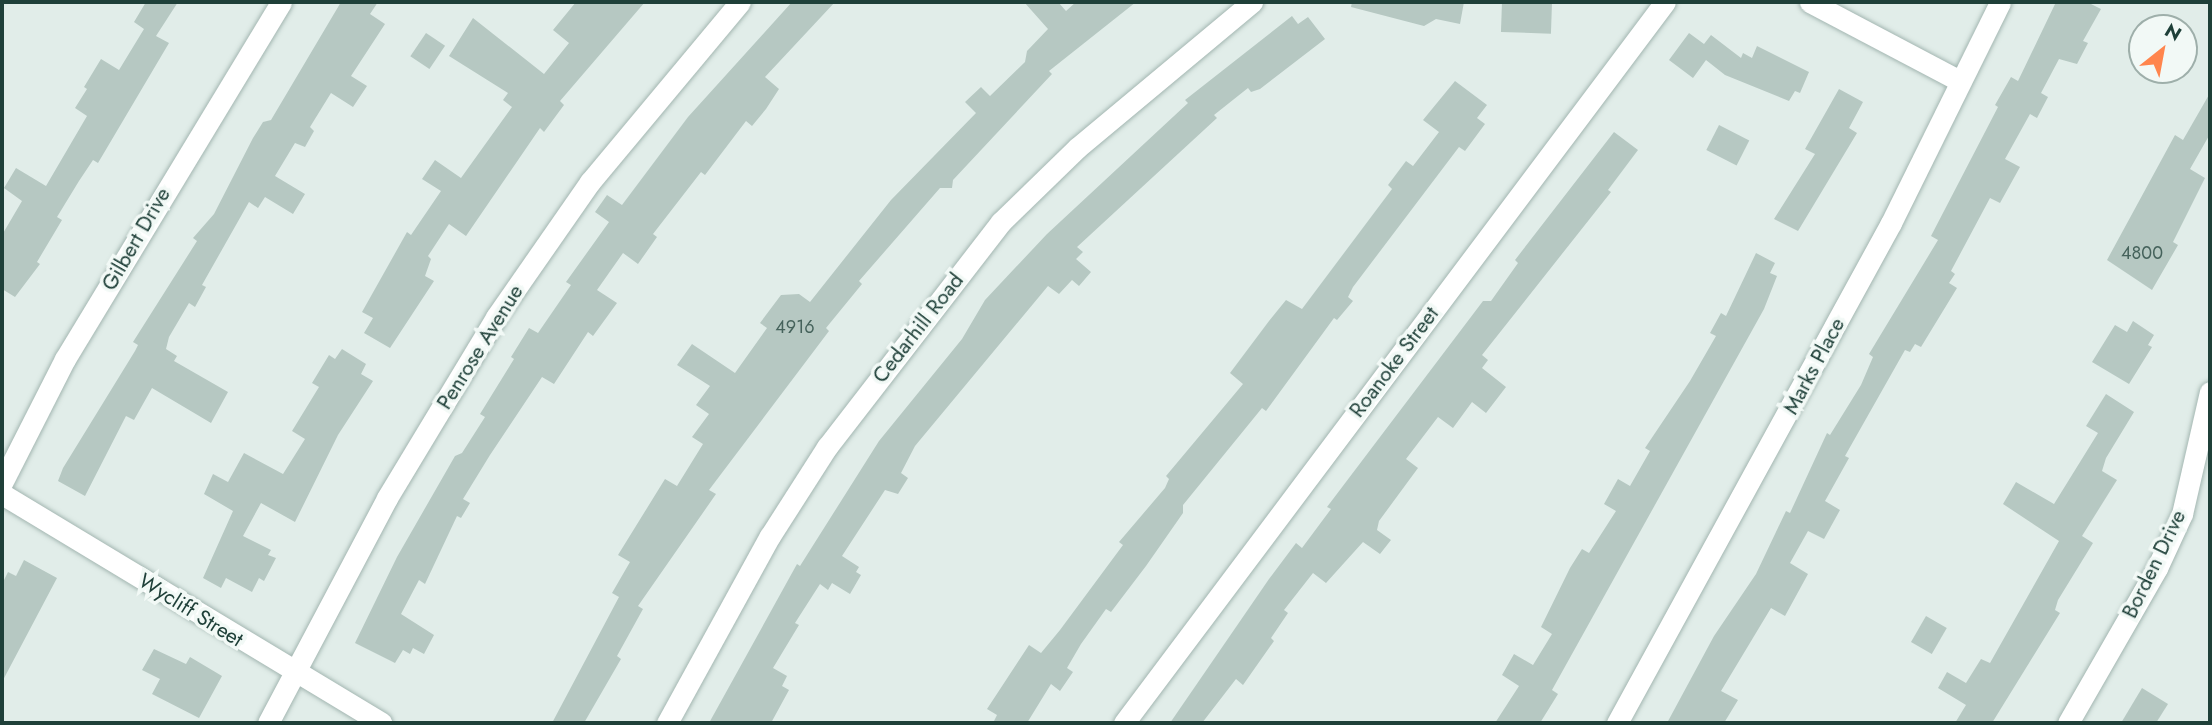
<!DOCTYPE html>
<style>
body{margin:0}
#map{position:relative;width:2212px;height:725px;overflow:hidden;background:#e1ede9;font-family:Jost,sans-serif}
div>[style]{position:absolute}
.building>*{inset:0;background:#b6c8c2;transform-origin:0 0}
.roads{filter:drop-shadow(0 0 2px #a3b6b1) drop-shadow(0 0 2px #a3b6b1)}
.street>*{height:21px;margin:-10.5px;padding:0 10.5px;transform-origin:10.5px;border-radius:10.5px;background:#fff}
span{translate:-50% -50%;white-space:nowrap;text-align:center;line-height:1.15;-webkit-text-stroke:7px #f2f9f6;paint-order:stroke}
.number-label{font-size:18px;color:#45625b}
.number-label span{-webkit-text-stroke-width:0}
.street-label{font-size:21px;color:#1f4039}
.frame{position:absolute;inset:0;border:4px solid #1f4039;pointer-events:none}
.north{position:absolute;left:2128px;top:14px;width:70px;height:70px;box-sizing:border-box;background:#f2f9f6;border:2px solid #9eafaa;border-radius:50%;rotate:31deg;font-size:19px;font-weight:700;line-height:28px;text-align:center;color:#1f4039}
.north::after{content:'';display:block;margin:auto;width:24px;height:32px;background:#ff854d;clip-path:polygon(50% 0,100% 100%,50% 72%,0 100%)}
</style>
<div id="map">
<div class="building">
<div style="clip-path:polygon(146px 2px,178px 2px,156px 36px,169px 43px,98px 163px,93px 160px,79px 181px,57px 217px,62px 220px,37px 262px,40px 264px,15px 297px,2px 289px,2px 235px,22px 201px,4px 188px,16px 168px,46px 186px,87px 116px,75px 108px,87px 89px,84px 87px,101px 59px,119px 70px,144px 29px,134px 22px)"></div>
<div style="clip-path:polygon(341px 2px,378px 2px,370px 14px,385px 24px,351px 76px,367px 86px,353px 107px,331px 93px,310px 127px,314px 131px,305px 147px,295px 143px,275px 176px,305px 194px,293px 214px,265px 197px,258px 208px,249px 202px,202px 285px,206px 287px,195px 307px,189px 303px,169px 337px,166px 349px,177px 356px,174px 361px,228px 392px,211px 423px,152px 388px,134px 420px,126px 416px,85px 496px,58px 481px,63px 468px,135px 351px,138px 345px,133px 342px,197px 241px,193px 238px,214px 214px,253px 138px,263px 122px,271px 120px)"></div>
<div style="clip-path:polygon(576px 2px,645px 2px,560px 101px,564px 105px,544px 132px,540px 128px,466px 236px,449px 224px,428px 256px,431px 259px,425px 276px,434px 281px,390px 348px,364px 333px,373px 318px,362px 312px,407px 232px,411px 235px,441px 191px,422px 179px,435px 160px,461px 178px,512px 107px,503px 100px,508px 93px,449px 56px,473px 18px,544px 74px,569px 43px,553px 30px)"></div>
<div style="clip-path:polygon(792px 2px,835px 2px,765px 77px,779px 89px,766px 109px,752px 126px,746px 121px,705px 175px,701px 172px,653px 234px,657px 237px,638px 264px,623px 253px,597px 290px,617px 303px,593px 336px,588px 332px,554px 384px,542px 377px,490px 455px,463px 499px,470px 503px,461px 518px,457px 516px,425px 584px,419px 580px,401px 614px,434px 635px,424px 654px,413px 648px,410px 654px,403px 650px,395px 663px,355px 643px,397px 557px,455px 456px,462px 453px,485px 417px,480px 414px,514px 359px,511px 357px,529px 328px,538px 333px,571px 285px,566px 282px,609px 222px,595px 212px,607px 195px,622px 205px,688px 117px)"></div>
<div style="clip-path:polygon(1024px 2px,1058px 2px,1066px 11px,1076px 2px,1136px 2px,1049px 71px,1052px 74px,953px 180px,952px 188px,940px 188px,859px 281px,862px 284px,826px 328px,829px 331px,709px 490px,716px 494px,638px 606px,643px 609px,617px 656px,621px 659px,584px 723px,552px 723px,619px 597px,612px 593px,630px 562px,618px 555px,665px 479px,677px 486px,703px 444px,692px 437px,709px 414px,696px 405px,710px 386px,677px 365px,692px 344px,735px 373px,767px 328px,760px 323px,781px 295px,799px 294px,810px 302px,891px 200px,976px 113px,965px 102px,981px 87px,990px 96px,1025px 62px,1027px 51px,1048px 29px)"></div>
<div style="clip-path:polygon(1352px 2px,1464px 2px,1460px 24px,1436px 19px,1424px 26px,1351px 7px)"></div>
<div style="left:1502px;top:2px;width:50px;height:30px;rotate:2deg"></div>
<div style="clip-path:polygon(2056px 2px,2087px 2px,2101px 9px,2083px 41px,2088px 43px,2077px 64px,2059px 59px,2041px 93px,2048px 97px,2037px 118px,2030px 114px,2005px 159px,2020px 167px,2000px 203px,1990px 198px,1951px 271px,1955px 274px,1949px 283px,1957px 288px,1921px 347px,1915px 344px,1910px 352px,1905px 350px,1845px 456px,1849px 458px,1825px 501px,1840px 510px,1824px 539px,1808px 531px,1790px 563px,1808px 574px,1785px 616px,1771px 608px,1721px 691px,1738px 700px,1724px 723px,1667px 723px,1714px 636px,1756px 574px,1786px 511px,1790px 513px,1827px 433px,1830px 435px,1861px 385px,1873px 357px,1869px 354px,1938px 240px,1931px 236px,1998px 107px,1995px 105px,2011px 77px,2018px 81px)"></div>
<div style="clip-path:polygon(1292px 16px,1298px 24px,1308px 17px,1325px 39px,1260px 89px,1251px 92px,1248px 88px,1214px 115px,1217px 118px,1077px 247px,1083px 252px,1076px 259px,1091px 272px,1079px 286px,1072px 280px,1059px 294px,1048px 286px,915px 446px,901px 473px,908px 478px,898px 494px,885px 490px,842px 556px,859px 567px,856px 572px,861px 575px,850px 594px,832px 583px,828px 590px,820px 584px,795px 623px,799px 625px,773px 668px,787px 676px,782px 686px,789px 690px,771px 723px,709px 723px,797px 564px,800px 566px,879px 441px,962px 339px,985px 300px,1047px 234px,1188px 103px,1185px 100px)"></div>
<div style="left:426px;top:33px;width:23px;height:28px;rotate:34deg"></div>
<div style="clip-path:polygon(1689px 33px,1704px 44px,1711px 35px,1741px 58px,1743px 53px,1752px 58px,1757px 46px,1809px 72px,1800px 93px,1795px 91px,1789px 101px,1725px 75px,1706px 60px,1693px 78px,1669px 60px)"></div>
<div style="clip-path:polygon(1455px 81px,1487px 105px,1477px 118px,1485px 124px,1465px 151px,1459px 147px,1353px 287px,1348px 297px,1353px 301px,1337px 320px,1334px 318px,1266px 411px,1262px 408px,1183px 505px,1183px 513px,1146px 566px,1111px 612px,1106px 609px,1081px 644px,1067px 668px,1073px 672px,1060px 691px,1051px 684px,1027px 723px,993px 723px,997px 715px,987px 709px,1029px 645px,1041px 653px,1060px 630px,1123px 545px,1119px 542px,1165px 488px,1169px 479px,1166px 476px,1243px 384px,1230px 373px,1269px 321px,1286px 300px,1302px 309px,1392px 189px,1388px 185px,1406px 161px,1413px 166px,1439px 132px,1423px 120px)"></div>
<div style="clip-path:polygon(1839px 89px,1863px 102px,1849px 128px,1857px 133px,1798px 231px,1774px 219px,1815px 154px,1805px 149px)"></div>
<div style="clip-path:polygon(2210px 93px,2210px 134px,2190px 169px,2205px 178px,2173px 242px,2178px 245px,2152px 290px,2107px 260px,2175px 135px,2183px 140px)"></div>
<div style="left:1719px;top:125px;width:34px;height:28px;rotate:27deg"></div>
<div style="clip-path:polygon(1614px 132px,1638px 150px,1608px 190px,1611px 192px,1482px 355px,1488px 360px,1482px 368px,1506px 387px,1486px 413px,1472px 402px,1453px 428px,1438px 417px,1406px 459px,1418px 468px,1379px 521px,1377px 530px,1391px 540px,1380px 554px,1363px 542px,1326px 583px,1313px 573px,1284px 610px,1288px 613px,1271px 638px,1274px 641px,1243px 685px,1236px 679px,1202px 723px,1170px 723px,1269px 579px,1296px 543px,1302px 548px,1331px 509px,1327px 507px,1483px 301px,1491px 301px,1518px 263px,1515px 260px)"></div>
<div style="clip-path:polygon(1756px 253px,1775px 263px,1770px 273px,1777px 276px,1764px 309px,1552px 690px,1558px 694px,1540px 723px,1495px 723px,1519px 686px,1502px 675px,1514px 654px,1533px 665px,1552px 634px,1541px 627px,1570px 568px,1582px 549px,1589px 553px,1616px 511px,1604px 504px,1618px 479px,1630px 486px,1650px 451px,1645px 448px,1690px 381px,1716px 336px,1710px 333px,1721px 313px,1726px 316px)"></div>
<div style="clip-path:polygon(2133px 321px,2154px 335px,2148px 345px,2152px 347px,2129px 384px,2092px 362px,2115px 325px,2127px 332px)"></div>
<div style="clip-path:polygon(342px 349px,366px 364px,361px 374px,373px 381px,338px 435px,295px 522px,261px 503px,243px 536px,271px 550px,268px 555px,276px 558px,264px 581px,259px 578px,252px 592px,226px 578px,221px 588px,203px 578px,233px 511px,204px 494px,213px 474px,228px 482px,244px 453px,283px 474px,305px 439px,292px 431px,319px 387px,312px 383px,329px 355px,335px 359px)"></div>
<div style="clip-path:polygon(2106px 394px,2134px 412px,2106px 458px,2102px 471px,2117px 480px,2082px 536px,2093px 543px,2058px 600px,2055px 610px,2060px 613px,1992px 723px,1955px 723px,1966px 705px,1938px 688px,1947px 672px,1966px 683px,1981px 659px,1990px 663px,2059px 541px,2003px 504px,2016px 482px,2054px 504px,2098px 433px,2086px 426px)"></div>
<div style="clip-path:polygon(24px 560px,57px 578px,2px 682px,2px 584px,8px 572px,16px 576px)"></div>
<div style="left:1926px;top:616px;width:24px;height:30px;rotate:30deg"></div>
<div style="clip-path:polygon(154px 649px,186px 664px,190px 657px,222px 676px,199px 718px,152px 694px,160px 679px,142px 670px)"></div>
<div style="clip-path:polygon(2142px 688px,2168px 704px,2156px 723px,2121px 723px)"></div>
</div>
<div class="roads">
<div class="street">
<div style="left:1810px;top:2px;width:167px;rotate:27.8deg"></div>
<div style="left:2px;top:483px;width:139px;rotate:-63.1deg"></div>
<div style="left:65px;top:359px;width:417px;rotate:-58.8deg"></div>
<div style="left:2px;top:494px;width:443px;rotate:31.1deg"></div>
<div style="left:268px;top:723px;width:255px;rotate:-62.1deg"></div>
<div style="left:387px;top:498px;width:211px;rotate:-58.9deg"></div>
<div style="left:496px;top:317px;width:165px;rotate:-55.2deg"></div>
<div style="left:590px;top:182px;width:234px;rotate:-50.2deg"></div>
<div style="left:667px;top:723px;width:213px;rotate:-61.2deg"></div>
<div style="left:770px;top:536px;width:106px;rotate:-57.4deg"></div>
<div style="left:827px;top:447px;width:284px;rotate:-52.3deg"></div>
<div style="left:1001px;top:222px;width:106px;rotate:-44.2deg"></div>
<div style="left:1077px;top:148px;width:228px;rotate:-39.8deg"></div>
<div style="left:1124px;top:723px;width:901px;rotate:-53.12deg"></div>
<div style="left:1617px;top:723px;width:570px;rotate:-61.28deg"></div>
<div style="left:1891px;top:223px;width:246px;rotate:-63.7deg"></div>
<div style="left:2068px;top:723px;width:179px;rotate:-60.1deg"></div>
<div style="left:2157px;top:568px;width:60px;rotate:-65.2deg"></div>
<div style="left:2182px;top:514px;width:125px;rotate:-77.1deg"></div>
</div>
</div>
<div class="number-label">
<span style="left:2142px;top:253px">4800</span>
<span style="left:795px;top:327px">4916</span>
</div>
<div class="street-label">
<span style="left:136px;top:239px;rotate:-60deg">Gilbert Drive</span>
<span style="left:918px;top:328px;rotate:-52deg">Cedarhill Road</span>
<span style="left:480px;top:347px;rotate:-58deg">Penrose Avenue</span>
<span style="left:1394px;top:362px;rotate:-53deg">Roanoke Street</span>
<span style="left:1814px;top:366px;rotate:-62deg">Marks Place</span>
<span style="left:2154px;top:564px;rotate:-64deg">Borden Drive</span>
<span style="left:191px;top:610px;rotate:32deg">Wycliff Street</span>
</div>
<div class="frame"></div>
<div class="north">N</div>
</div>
